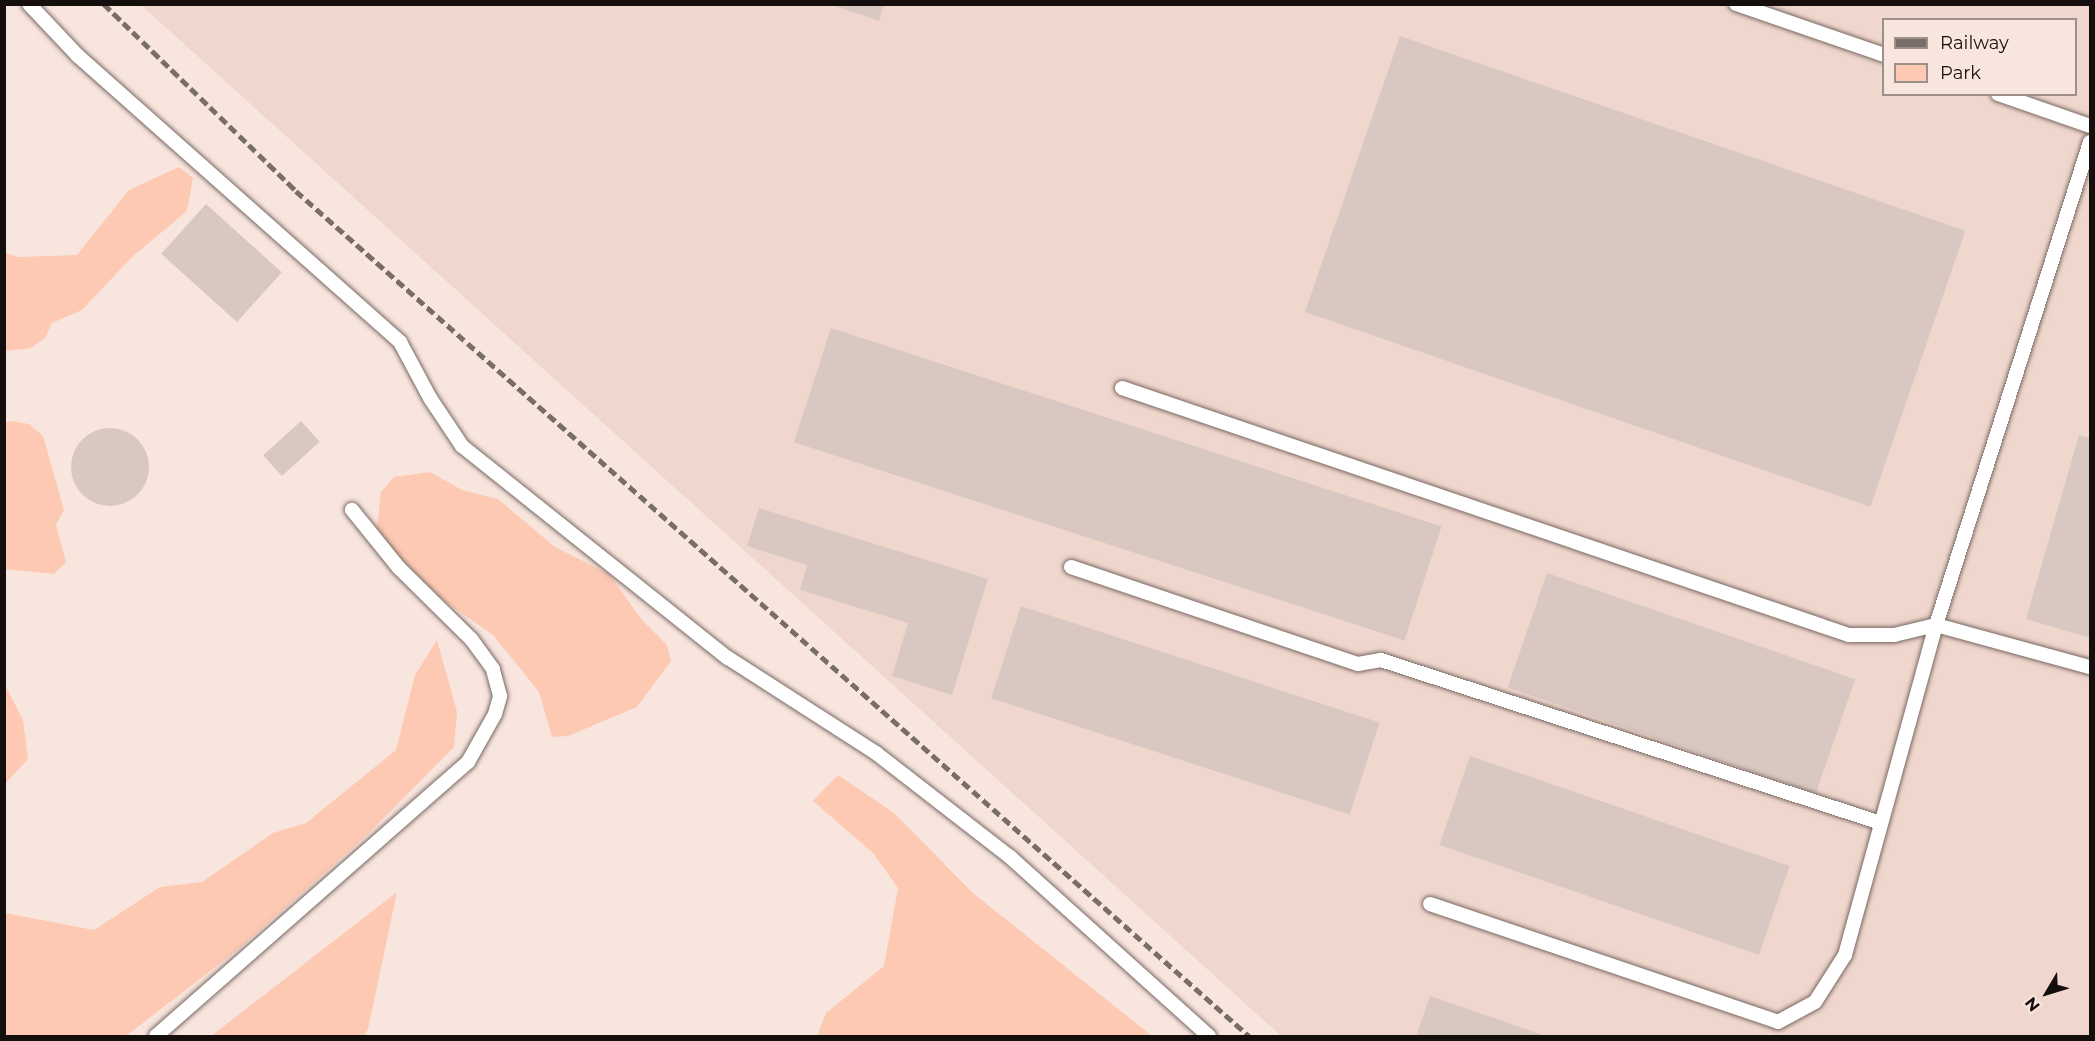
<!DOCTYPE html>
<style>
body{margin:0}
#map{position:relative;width:2095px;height:1041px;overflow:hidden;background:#f8e6de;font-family:Montserrat,sans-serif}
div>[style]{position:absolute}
.built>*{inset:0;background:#f0d7cd}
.green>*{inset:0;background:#fec9b3}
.building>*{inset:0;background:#d9c8c1;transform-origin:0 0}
.round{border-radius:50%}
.roads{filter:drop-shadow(0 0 2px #796963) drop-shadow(0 0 2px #796963)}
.lane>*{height:14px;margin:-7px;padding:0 7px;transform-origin:7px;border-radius:7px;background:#fff}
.rail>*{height:4.5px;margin-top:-2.25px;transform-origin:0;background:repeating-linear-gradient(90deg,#786d68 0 9px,transparent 0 13.5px)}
span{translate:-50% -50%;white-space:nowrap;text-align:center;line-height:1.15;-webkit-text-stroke:4.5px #f8e6de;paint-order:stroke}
.frame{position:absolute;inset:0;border:6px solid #140e0c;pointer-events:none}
.legend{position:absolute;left:1882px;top:18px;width:195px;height:78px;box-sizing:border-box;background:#f8e6de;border:2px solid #9d908a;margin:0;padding:8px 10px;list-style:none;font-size:18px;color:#140e0c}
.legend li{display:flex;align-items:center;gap:12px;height:30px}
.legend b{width:30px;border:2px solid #9d908a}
.north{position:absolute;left:2017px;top:963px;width:60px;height:60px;-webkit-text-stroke:4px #f8e6de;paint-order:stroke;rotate:232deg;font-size:16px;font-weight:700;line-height:24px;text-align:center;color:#140e0c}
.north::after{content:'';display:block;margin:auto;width:21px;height:27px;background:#140e0c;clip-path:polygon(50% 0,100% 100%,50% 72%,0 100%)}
</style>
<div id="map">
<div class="built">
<div style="clip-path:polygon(evenodd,141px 5px,2090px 5px,2090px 1036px,1281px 1036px,141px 5px,1884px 20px,2076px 20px,2076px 94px,1884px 94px,1884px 20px)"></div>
</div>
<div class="green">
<div style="clip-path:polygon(179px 167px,193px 178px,187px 211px,132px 257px,82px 310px,52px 323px,45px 338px,31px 348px,5px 351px,5px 253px,19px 257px,77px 255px,129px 190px)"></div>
<div style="clip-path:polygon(11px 421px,29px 424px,43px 436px,64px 510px,56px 525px,66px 562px,54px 574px,5px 569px,4px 423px)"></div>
<div style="clip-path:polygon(430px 472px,462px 490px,498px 499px,555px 547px,609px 574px,642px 620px,667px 645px,671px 661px,637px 707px,568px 736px,552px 737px,539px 692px,493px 635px,443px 600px,400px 558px,377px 528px,381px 492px,394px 477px)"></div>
<div style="clip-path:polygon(437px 640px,457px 712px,454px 747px,366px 836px,236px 951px,126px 1036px,5px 1036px,5px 913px,94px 930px,160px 887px,202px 882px,273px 833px,306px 823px,396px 750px,415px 675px)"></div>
<div style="clip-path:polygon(4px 683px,23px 720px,28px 759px,5px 784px)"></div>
<div style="clip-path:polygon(838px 775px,894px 813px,974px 894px,1152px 1036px,817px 1036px,826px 1013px,884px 966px,898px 888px,873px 853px,813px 801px)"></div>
<div style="clip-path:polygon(397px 892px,368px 1029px,364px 1036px,211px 1036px)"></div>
</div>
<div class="building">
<div style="clip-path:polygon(829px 4px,884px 4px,879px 21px)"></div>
<div style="left:1400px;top:36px;width:598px;height:292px;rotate:19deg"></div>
<div style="left:206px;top:204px;width:102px;height:67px;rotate:42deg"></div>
<div style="left:831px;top:328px;width:642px;height:120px;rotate:18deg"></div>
<div style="left:301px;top:421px;width:28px;height:51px;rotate:48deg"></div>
<div class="round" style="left:71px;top:428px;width:78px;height:78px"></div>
<div style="clip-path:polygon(2079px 435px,2090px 438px,2090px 638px,2026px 619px)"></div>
<div style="clip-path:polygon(759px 508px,988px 579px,952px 695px,892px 676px,908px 623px,800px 590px,807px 565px,747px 546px)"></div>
<div style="left:1547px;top:573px;width:326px;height:121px;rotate:19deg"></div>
<div style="left:1021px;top:606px;width:377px;height:97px;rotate:18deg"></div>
<div style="left:1470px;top:756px;width:338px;height:94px;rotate:19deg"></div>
<div style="clip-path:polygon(1430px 996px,1546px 1036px,1416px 1036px)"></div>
</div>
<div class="roads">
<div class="lane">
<div style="left:29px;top:4px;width:71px;rotate:46.7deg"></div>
<div style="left:78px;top:56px;width:431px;rotate:41.6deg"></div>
<div style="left:400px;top:342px;width:64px;rotate:61.8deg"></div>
<div style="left:430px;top:398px;width:58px;rotate:56.3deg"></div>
<div style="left:462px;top:446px;width:340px;rotate:38.6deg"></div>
<div style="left:728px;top:658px;width:176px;rotate:32.7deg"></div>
<div style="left:876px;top:753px;width:170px;rotate:37.8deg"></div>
<div style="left:1010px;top:857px;width:268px;rotate:42deg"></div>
<div style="left:1736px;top:4px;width:157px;rotate:19deg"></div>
<div style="left:1998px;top:94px;width:97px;rotate:19.2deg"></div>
<div style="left:1122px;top:388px;width:768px;rotate:18.77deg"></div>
<div style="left:1849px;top:635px;width:45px"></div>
<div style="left:1894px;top:635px;width:43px;rotate:-13.4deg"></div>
<div style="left:1936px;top:625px;width:160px;rotate:15.3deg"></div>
<div style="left:1071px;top:567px;width:303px;rotate:18.7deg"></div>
<div style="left:1358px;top:664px;width:23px;rotate:-10deg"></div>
<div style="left:1381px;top:660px;width:526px;rotate:18.06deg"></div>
<div style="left:1430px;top:904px;width:367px;rotate:18.7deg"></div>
<div style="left:1778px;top:1022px;width:42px;rotate:-28.4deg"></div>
<div style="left:1815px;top:1002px;width:56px;rotate:-57.4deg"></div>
<div style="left:1845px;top:955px;width:342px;rotate:-74.6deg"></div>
<div style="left:1936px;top:625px;width:507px;rotate:-72.32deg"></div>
<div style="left:156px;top:1036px;width:415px;rotate:-41.3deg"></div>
<div style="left:468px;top:762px;width:55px;rotate:-60.6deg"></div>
<div style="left:495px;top:714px;width:19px;rotate:-74deg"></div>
<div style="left:500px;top:696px;width:28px;rotate:-105deg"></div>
<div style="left:493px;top:669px;width:37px;rotate:-126deg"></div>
<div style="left:471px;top:639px;width:101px;rotate:-135.4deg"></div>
<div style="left:399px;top:568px;width:75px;rotate:-129deg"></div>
</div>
</div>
<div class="rail">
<div style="left:104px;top:4px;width:268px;rotate:44.2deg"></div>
<div style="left:296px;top:191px;width:1274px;rotate:41.56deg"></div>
</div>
<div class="frame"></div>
<ul class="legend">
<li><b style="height:8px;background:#786d68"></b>Railway</li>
<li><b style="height:16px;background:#fec9b3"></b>Park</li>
</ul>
<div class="north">N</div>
</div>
